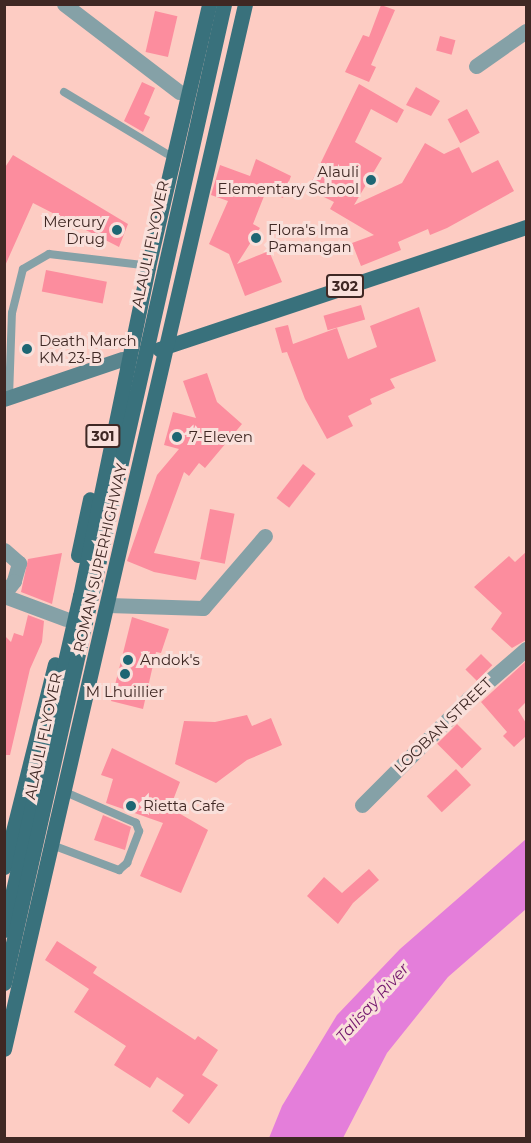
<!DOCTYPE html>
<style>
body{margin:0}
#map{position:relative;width:531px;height:1143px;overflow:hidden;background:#fdccc3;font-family:Montserrat,sans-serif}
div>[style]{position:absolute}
.water>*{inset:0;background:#e47eda}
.building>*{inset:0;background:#fc8d9e;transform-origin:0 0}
.lane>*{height:8px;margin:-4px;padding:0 4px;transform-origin:4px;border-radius:4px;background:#85a1a7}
.street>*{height:15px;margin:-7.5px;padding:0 7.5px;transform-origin:7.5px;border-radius:7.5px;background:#85a1a7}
.secondary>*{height:15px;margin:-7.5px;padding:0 7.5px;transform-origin:7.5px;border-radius:7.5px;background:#5a858e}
.primary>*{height:15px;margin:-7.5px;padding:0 7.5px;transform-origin:7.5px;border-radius:7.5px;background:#39717c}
.dots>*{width:16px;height:16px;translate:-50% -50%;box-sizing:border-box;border:3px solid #f9e0db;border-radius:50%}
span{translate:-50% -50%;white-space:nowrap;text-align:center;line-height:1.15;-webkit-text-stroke:6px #f9e0db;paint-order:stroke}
.shield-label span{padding:2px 4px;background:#f9e0db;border:2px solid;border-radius:4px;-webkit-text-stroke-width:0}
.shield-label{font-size:14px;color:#3f2824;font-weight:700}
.poi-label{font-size:15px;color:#3f2824}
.right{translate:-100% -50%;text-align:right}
.left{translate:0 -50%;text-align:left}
.street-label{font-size:15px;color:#3f2824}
.water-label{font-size:16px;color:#72156c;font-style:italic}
.frame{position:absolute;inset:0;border:6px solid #3f2824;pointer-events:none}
</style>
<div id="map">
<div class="water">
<div style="clip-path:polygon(526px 839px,526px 909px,448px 977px,387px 1053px,343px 1138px,269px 1138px,282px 1106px,337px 1015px,400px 949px)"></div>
</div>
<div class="building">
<div style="clip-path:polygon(381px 5px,395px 10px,371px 65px,376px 67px,369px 82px,345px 72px,363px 35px,369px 37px)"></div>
<div style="left:155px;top:11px;width:23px;height:42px;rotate:13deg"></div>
<div style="left:440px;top:36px;width:16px;height:15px;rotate:15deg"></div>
<div style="clip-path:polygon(142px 82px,155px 88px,144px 114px,150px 117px,143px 132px,124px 121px)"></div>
<div style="clip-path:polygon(359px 84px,404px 110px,397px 123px,371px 109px,355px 142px,382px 158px,354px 205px,402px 183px,425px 143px,444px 154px,459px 147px,472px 173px,498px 160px,514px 191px,447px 228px,430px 235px,428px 229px,398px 242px,401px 250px,361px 266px,352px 243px,374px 235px,330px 209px,334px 202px,308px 189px)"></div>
<div style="clip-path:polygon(416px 87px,440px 101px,431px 116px,406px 105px)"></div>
<div style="left:467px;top:109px;width:27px;height:22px;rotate:62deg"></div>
<div style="clip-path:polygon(13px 155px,128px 224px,119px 247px,33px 203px,4px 268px,4px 169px)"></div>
<div style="clip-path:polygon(256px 159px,291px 176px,283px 198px,266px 191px,253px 224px,260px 228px,237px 264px,269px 251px,282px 282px,245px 296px,229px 254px,209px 244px,228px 201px,211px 195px,220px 165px,250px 176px)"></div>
<div style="left:46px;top:270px;width:62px;height:22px;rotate:11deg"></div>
<div style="left:361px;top:305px;width:15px;height:39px;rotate:74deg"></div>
<div style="clip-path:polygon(419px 307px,436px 361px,390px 379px,395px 388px,370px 399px,372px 404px,348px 416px,353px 426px,327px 439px,305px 399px,287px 352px,282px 353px,275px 328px,288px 325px,293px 344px,337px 328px,348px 359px,377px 347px,370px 326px)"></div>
<div style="clip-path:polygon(207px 373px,217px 402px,242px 424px,205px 468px,199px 463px,189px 476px,184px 472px,154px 553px,200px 562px,196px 580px,154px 572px,127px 561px,157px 475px,179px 449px,164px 445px,173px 412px,196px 418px,183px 381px)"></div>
<div style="left:303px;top:464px;width:16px;height:43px;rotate:38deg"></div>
<div style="left:210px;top:509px;width:25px;height:51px;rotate:11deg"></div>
<div style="clip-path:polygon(526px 552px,526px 640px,512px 648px,491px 629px,502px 613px,474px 587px,509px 556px,515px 562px)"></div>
<div style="clip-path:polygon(62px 553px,52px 604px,21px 592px,28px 559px)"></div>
<div style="clip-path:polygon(28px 615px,44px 621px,42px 642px,30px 669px,10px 755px,4px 755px,4px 635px,11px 642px,14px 633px,23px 636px)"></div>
<div style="clip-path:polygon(132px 617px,169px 629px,161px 653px,156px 652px,143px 709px,111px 701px)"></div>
<div style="left:481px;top:654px;width:16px;height:22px;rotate:45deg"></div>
<div style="clip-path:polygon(526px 661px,526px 702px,518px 710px,526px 723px,526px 736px,514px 747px,503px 736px,507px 732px,481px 702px)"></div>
<div style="clip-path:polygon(247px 715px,252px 726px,271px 718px,282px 745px,247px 760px,216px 783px,175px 764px,184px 721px,215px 722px)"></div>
<div style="left:457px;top:724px;width:35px;height:28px;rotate:45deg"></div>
<div style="clip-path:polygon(112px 748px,180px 782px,170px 808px,208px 830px,181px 893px,140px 876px,163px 823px,106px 803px,113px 779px,101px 775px)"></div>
<div style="left:456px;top:769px;width:22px;height:40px;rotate:47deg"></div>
<div style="clip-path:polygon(103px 815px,131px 827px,125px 850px,94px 840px)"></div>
<div style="clip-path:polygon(369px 869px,379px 880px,353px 903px,338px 924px,307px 896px,324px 877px,342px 893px)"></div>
<div style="clip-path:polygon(57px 941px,97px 967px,93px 973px,195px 1040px,198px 1036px,218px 1050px,202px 1075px,218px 1085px,189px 1124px,172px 1111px,184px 1095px,157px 1077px,150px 1088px,114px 1065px,126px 1046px,74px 1012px,89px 989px,45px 960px)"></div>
</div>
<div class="lane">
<div style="left:64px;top:92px;width:120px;rotate:31deg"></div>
<div style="left:9px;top:397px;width:84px;rotate:-88deg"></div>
<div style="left:12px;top:313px;width:45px;rotate:-76deg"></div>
<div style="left:23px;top:269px;width:30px;rotate:-30deg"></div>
<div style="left:49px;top:254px;width:94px;rotate:6.7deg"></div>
<div style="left:52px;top:845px;width:72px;rotate:20.5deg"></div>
<div style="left:119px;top:870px;width:11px;rotate:-41deg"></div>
<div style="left:127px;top:863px;width:34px;rotate:-69deg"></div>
<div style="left:139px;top:831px;width:9px;rotate:-111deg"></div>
<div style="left:136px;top:823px;width:77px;rotate:-156.4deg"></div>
</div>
<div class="street">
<div style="left:64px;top:4px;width:145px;rotate:37.4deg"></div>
<div style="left:476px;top:66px;width:61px;rotate:-35deg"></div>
<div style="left:4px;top:550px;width:20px;rotate:41deg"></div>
<div style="left:19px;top:563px;width:19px;rotate:106deg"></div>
<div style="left:14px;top:581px;width:16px;rotate:128deg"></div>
<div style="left:4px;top:596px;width:66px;rotate:20.4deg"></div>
<div style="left:108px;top:605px;width:95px;rotate:1.8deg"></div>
<div style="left:203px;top:608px;width:95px;rotate:-49.3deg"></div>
<div style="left:362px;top:805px;width:150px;rotate:-45deg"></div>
<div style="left:468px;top:699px;width:77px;rotate:-40.8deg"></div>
</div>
<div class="secondary">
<div style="left:4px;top:399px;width:125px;rotate:-18.7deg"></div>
</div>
<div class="primary">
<div style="left:159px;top:349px;width:387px;rotate:-18.4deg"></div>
<div style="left:78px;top:555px;width:57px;rotate:-77.9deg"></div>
<div style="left:4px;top:867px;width:209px;rotate:-75.9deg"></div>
<div style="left:4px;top:930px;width:343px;rotate:-77.2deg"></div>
<div style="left:80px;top:596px;width:336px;rotate:-78.3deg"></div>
<div style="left:148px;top:267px;width:270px;rotate:-76.9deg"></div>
<div style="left:4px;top:983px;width:1003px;rotate:-77.33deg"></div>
<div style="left:4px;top:1049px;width:1072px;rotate:-77.01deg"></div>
</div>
<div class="dots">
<div style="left:371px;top:180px;background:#1d6673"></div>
<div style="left:117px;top:230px;background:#1d6673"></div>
<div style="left:256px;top:238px;background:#1d6673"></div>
<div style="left:27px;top:349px;background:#1d6673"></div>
<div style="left:177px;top:437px;background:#1d6673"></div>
<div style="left:128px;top:660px;background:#1d6673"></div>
<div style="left:125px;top:674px;background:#1d6673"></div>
<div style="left:131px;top:806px;background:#1d6673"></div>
</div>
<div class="shield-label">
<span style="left:345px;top:286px">302</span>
<span style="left:103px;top:436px">301</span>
</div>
<div class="poi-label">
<span class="right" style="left:359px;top:180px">Alauli<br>Elementary School</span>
<span class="right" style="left:105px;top:230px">Mercury<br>Drug</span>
<span class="left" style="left:268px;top:238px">Flora's Ima<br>Pamangan</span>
<span class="left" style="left:39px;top:349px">Death March<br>KM 23-B</span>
<span class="left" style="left:189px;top:437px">7-Eleven</span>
<span class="left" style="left:140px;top:660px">Andok's</span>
<span style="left:125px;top:692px">M Lhuillier</span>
<span class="left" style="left:143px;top:806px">Rietta Cafe</span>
</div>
<div class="street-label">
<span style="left:150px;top:244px;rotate:-78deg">ALAULI FLYOVER</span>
<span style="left:100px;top:558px;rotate:-77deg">ROMAN SUPERHIGHWAY</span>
<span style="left:443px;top:725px;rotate:-44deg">LOOBAN STREET</span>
<span style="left:43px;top:736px;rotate:-78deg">ALAULI FLYOVER</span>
</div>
<div class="water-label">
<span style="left:373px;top:1003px;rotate:-48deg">Talisay River</span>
</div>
<div class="frame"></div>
</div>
